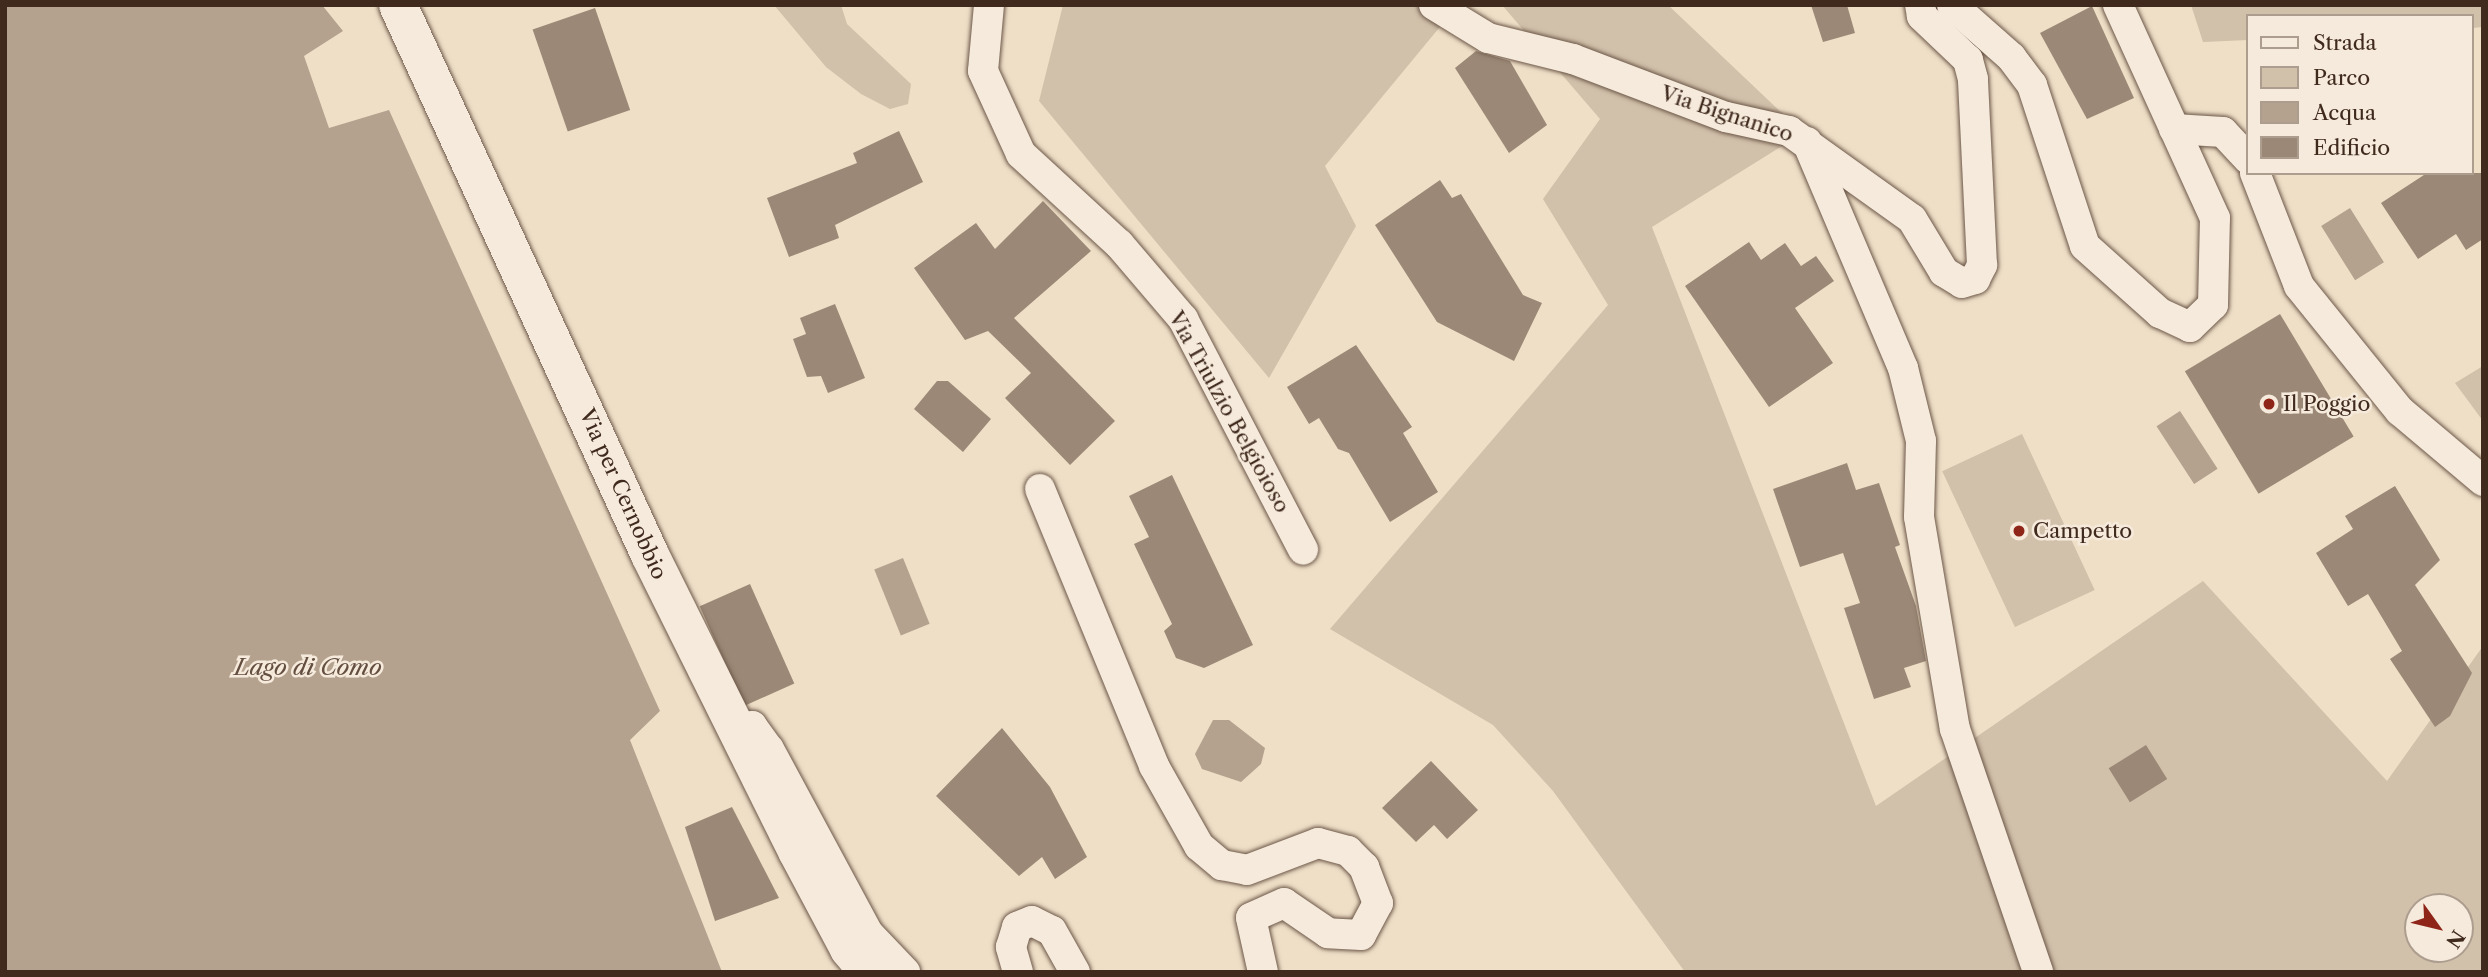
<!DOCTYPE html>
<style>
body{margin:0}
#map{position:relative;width:2488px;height:977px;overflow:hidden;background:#efdfc7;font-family:"Libre Caslon Text",serif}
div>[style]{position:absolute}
.green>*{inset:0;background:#d1c0aa;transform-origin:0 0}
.water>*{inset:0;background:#b4a18e;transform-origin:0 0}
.building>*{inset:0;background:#9b8876;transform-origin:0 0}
.roads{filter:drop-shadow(0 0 2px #6c5748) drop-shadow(0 0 2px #6c5748)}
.street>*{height:30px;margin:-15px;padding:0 15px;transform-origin:15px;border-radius:15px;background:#f5eadb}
.secondary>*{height:38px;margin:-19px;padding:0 19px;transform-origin:19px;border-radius:19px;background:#f5eadb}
.dots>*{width:19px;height:19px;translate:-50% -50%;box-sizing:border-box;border:4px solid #f5eadb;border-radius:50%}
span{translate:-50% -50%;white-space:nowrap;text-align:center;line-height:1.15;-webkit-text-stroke:5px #f5eadb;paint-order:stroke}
.street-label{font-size:21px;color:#402a1e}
.poi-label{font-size:21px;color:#402a1e}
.left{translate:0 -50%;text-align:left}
.water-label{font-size:23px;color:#634e40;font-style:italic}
.frame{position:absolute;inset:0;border:7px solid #402a1e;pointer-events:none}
.legend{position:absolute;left:2246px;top:14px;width:228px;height:161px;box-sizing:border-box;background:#f5eadb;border:2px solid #ad9d8f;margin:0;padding:9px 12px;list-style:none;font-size:21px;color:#402a1e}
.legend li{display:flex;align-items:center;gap:14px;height:35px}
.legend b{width:35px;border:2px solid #ad9d8f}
.north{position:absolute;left:2404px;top:893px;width:70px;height:70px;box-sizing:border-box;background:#f5eadb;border:2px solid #ad9d8f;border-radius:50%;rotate:124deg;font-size:19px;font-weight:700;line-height:28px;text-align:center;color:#402a1e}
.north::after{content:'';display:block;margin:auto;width:24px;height:32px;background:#8f2418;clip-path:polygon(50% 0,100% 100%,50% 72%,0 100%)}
</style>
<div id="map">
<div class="green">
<div style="clip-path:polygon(774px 5px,841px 5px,847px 24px,911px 84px,908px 104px,890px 109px,861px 94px,826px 67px)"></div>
<div style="clip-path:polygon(1063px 5px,1458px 5px,1325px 166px,1356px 226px,1269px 378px,1039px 101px)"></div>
<div style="clip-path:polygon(evenodd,1502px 5px,1668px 5px,1803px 133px,1652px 227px,1876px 806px,2203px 581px,2387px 781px,2483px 646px,2483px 972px,1685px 972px,1553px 791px,1493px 725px,1330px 629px,1608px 305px,1543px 199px,1600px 119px,1502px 5px,2418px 907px,2460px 907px,2460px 949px,2418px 949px,2418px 907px)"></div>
<div style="clip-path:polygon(2191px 5px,2483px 5px,2483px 27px,2472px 28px,2472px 16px,2248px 16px,2248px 40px,2203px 42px)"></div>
<div style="clip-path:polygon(2483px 366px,2483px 421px,2455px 383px)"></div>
<div style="left:2022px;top:434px;width:172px;height:88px;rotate:65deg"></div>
</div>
<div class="water">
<div style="clip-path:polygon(5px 5px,322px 5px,343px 31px,304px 56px,329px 128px,389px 110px,660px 711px,630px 740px,722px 972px,5px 972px)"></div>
<div style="left:2350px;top:208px;width:64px;height:34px;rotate:58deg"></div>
<div style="left:2180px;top:411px;width:69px;height:28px;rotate:57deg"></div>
<div style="left:903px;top:558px;width:71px;height:31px;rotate:68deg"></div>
<div style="clip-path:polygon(1213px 720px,1229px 720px,1265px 748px,1261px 764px,1241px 782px,1202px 769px,1195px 754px)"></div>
</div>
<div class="building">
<div style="clip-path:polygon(1811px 5px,1847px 5px,1855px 33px,1823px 42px)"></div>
<div style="clip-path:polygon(2092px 6px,2134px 98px,2087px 119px,2040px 33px)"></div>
<div style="left:595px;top:8px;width:108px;height:66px;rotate:71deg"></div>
<div style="clip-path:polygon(1476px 51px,1510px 61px,1547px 125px,1509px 153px,1455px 68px)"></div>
<div style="clip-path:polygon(899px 131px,923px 182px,835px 225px,839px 238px,789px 257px,767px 198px,857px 163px,853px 153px)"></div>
<div style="clip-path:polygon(2427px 173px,2483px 173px,2483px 239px,2466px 250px,2456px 234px,2418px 259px,2381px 203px)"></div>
<div style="clip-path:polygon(1440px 180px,1452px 198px,1461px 194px,1523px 295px,1542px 303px,1514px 361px,1437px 322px,1375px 225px)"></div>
<div style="clip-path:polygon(1043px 201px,1091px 251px,1014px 318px,1115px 421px,1070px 465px,1005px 398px,1031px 373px,988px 331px,965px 340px,914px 268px,976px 223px,995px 249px)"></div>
<div style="clip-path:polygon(1749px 242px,1761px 260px,1785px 243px,1801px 266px,1816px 256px,1834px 281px,1795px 308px,1833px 363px,1769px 407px,1685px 286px)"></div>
<div style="clip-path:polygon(835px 304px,865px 378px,828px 393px,821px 376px,807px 377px,793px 339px,806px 334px,800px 318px)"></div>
<div style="left:2280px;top:314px;width:143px;height:111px;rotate:59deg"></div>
<div style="clip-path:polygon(1356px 345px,1412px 427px,1403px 433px,1438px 492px,1390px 522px,1349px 453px,1338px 449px,1319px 418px,1309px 424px,1287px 387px)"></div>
<div style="clip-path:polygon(937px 381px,948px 381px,991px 419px,963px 452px,914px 409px)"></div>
<div style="clip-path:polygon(1847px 463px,1856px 490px,1879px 483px,1900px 545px,1895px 547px,1916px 606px,1926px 661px,1904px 668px,1911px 687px,1874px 699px,1844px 608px,1860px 603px,1843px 553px,1800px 567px,1773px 489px)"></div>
<div style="clip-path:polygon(1172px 475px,1253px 645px,1204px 668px,1176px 658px,1164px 631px,1172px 624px,1134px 544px,1149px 537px,1129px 496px)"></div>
<div style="clip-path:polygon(2395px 486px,2440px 560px,2415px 585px,2472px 673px,2450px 716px,2435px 727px,2390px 659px,2402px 651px,2368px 594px,2348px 606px,2316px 553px,2353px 529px,2345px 516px)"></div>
<div style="left:750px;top:584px;width:109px;height:55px;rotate:66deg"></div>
<div style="clip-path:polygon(1002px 728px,1050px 787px,1087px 857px,1055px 879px,1042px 857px,1019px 876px,936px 796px)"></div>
<div style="left:2146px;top:745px;width:40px;height:44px;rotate:58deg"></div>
<div style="clip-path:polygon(1431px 761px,1478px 810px,1447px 839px,1434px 825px,1416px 842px,1382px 808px)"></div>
<div style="clip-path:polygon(732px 807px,779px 898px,715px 921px,685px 827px)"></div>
</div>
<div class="roads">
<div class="street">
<div style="left:989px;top:5px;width:66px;rotate:95.2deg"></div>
<div style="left:983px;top:71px;width:91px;rotate:65.4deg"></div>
<div style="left:1021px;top:154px;width:133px;rotate:42.6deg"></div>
<div style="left:1119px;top:244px;width:99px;rotate:49.5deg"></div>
<div style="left:1183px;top:319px;width:260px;rotate:62.5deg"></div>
<div style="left:1434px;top:5px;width:63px;rotate:31.4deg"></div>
<div style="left:1488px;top:38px;width:88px;rotate:13.9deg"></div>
<div style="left:1573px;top:59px;width:164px;rotate:20.8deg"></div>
<div style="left:1726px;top:117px;width:65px;rotate:12.5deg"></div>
<div style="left:1789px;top:131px;width:151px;rotate:35.6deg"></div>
<div style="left:1912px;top:219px;width:62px;rotate:58.9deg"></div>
<div style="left:1944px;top:272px;width:21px;rotate:31deg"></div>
<div style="left:1962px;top:283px;width:14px;rotate:-17deg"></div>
<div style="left:1975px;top:279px;width:16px;rotate:-63deg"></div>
<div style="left:1982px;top:265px;width:186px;rotate:-92.8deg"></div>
<div style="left:1973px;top:79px;width:20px;rotate:-105deg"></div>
<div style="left:1968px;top:60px;width:64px;rotate:-136.3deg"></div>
<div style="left:1922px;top:16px;width:11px;rotate:-100deg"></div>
<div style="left:1952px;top:5px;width:79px;rotate:41.4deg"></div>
<div style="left:2011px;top:57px;width:35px;rotate:53deg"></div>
<div style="left:2032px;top:85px;width:169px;rotate:71.8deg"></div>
<div style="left:2085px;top:246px;width:101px;rotate:41.8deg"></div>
<div style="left:2160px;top:313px;width:33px;rotate:25deg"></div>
<div style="left:2190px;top:327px;width:32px;rotate:-44deg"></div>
<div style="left:2213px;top:305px;width:87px;rotate:-88.7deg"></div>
<div style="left:2215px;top:218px;width:234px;rotate:-114.5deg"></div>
<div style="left:2174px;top:129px;width:49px;rotate:3.5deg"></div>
<div style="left:2223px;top:132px;width:37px;rotate:47deg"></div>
<div style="left:1807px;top:142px;width:246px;rotate:67deg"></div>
<div style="left:1903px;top:368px;width:75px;rotate:76.1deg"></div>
<div style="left:1921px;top:441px;width:76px;rotate:91.5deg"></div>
<div style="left:1919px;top:517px;width:215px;rotate:80.4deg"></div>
<div style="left:1955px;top:729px;width:257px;rotate:71.1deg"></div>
<div style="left:2255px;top:173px;width:121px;rotate:68.7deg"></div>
<div style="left:2299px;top:286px;width:161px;rotate:51.1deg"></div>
<div style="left:2400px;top:411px;width:109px;rotate:40.1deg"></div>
<div style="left:1040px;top:489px;width:300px;rotate:67.6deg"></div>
<div style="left:1154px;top:766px;width:92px;rotate:60.6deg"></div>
<div style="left:1199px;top:846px;width:30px;rotate:40deg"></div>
<div style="left:1222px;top:865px;width:25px;rotate:11deg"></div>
<div style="left:1247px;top:870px;width:76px;rotate:-20.8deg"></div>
<div style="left:1318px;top:843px;width:31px;rotate:15deg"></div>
<div style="left:1348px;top:851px;width:23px;rotate:45deg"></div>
<div style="left:1364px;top:867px;width:39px;rotate:69deg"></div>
<div style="left:1378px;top:903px;width:36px;rotate:118deg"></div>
<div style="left:1361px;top:935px;width:33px;rotate:-177deg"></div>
<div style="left:1328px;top:933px;width:53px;rotate:-145.7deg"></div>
<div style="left:1284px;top:903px;width:36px;rotate:156deg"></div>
<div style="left:1251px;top:918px;width:55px;rotate:77.5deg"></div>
<div style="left:739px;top:733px;width:15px;rotate:-28deg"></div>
<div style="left:752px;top:726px;width:29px;rotate:54deg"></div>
<div style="left:769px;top:749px;width:209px;rotate:61.7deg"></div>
<div style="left:868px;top:933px;width:54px;rotate:46.5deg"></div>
<div style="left:1018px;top:972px;width:26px;rotate:-106deg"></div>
<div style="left:1011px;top:947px;width:21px;rotate:-73deg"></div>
<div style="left:1017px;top:927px;width:16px;rotate:-22deg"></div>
<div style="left:1032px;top:921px;width:22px;rotate:27deg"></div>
<div style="left:1052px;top:931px;width:47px;rotate:60.7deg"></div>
</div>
<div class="secondary">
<div style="left:398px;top:5px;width:605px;rotate:65.38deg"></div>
<div style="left:650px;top:555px;width:330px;rotate:63.6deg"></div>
<div style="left:797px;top:851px;width:111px;rotate:62deg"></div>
<div style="left:849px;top:949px;width:30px;rotate:50deg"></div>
</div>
</div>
<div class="dots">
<div style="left:2269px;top:404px;background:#8f2418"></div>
<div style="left:2019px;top:531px;background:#8f2418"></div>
</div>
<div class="street-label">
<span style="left:1727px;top:114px;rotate:18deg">Via Bignanico</span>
<span style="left:1229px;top:412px;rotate:61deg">Via Triulzio Belgioioso</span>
<span style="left:623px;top:494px;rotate:66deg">Via per Cernobbio</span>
</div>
<div class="poi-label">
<span class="left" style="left:2283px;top:404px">Il Poggio</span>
<span class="left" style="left:2033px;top:531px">Campetto</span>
</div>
<div class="water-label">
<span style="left:308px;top:667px">Lago di Como</span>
</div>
<div class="frame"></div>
<ul class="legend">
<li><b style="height:9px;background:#f5eadb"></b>Strada</li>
<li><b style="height:19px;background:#d1c0aa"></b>Parco</li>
<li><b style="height:19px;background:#b4a18e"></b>Acqua</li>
<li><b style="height:19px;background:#9b8876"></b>Edificio</li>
</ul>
<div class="north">N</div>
</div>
